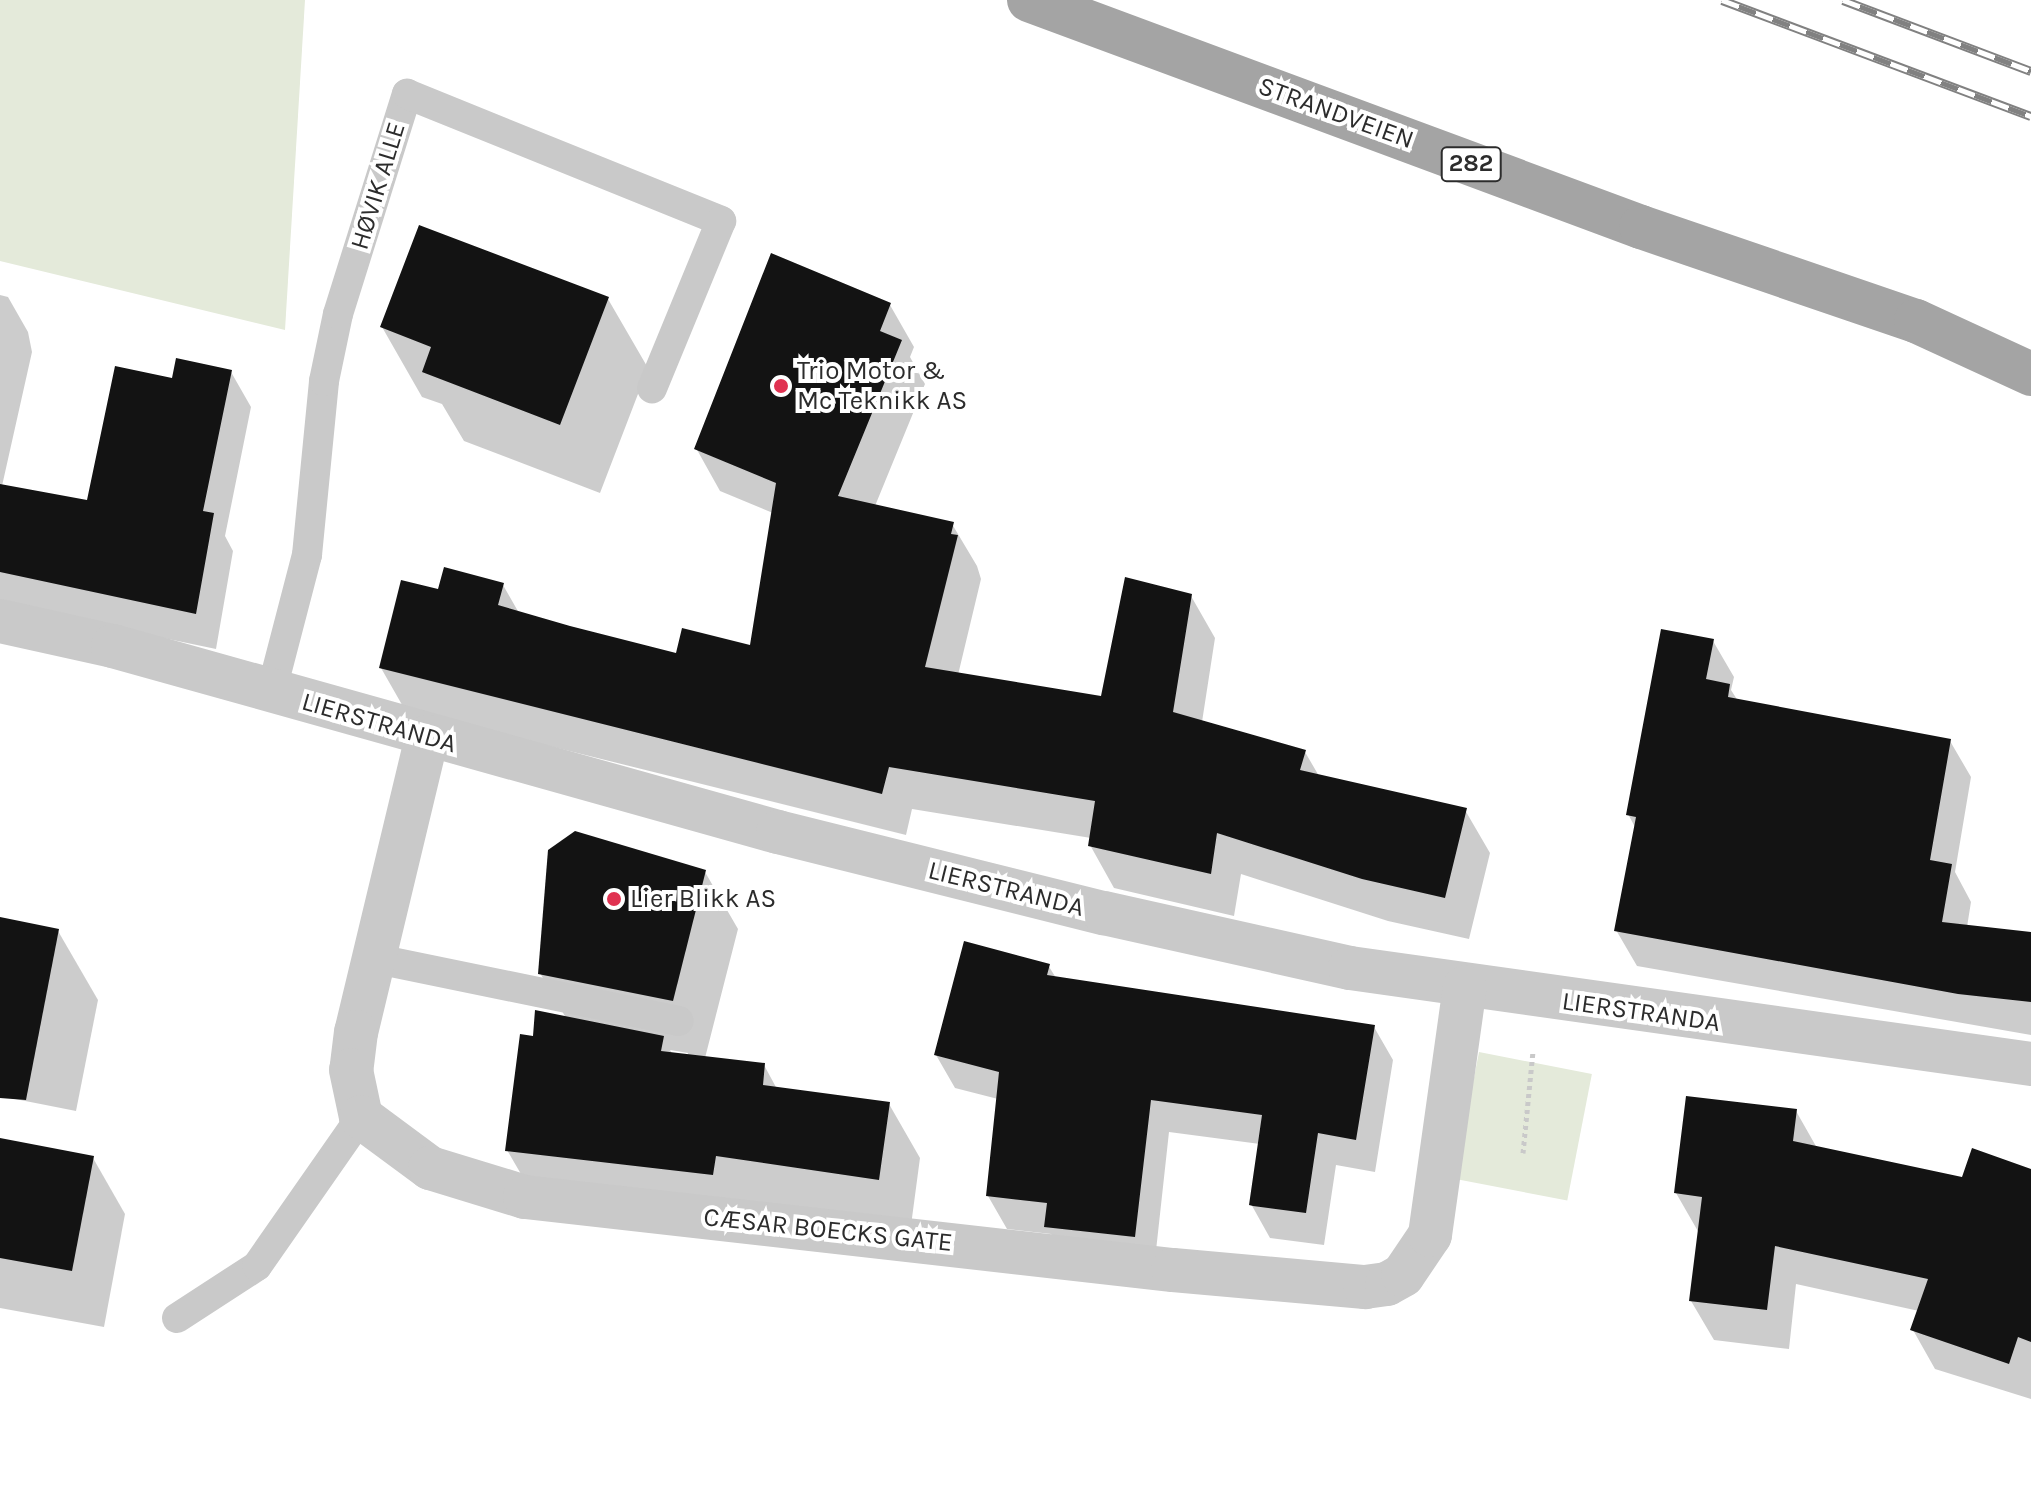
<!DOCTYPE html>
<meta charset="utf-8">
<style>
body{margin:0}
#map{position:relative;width:2031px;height:1507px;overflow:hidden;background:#fff;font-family:Karla,sans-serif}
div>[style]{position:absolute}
.green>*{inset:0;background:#e4eada;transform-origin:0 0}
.shadow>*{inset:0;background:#0003}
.building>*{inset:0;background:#131313}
.path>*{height:5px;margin-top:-2.5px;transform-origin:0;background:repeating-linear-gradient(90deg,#c9c9c9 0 4px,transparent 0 8px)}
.lane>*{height:30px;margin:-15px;padding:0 15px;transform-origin:15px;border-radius:15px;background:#c9c9c9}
.street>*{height:44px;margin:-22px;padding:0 22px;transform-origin:22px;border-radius:22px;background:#c9c9c9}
.primary>*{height:44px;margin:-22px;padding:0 22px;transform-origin:22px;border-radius:22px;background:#a4a4a4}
.rail>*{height:9px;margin-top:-4.5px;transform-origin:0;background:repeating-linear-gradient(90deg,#fff 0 18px,#818181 0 36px);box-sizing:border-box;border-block:2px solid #818181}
.dots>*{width:22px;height:22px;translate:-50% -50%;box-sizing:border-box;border:4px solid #fff;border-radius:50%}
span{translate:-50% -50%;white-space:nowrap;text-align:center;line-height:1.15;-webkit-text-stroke:8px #fff;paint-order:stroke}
.shield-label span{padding:2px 6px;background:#fff;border:2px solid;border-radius:6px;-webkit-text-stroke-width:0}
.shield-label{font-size:24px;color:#2c2c2c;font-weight:700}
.street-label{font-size:26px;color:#2c2c2c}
.poi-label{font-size:26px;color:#2c2c2c}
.left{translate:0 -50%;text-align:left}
</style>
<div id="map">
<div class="green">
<div style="clip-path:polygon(0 0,305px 0,285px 330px,0 261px)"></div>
<div style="left:1479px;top:1052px;width:115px;height:129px;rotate:11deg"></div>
</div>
<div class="shadow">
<div style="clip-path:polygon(0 295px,8px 297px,28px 332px,32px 352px,2px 486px,89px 503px,174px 380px,231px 372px,251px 407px,225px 536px,233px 551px,216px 649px,0 604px)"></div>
<div style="clip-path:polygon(608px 299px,648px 368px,600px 493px,464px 441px,442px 404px,422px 397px,382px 327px)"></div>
<div style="clip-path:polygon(890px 305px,914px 347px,910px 357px,925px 384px,875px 506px,952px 524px,977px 566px,981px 579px,958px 675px,1103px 699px,1191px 596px,1215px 638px,1202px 722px,1305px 752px,1319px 776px,1465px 810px,1490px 853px,1469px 939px,1388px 921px,1241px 874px,1234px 916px,1114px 888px,1090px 845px,1091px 838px,912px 809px,906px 835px,405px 710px,381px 668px,439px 592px,503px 585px,519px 613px,677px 655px,751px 647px,773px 513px,720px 491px,696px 448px)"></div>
<div style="clip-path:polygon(1713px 641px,1734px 677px,1731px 690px,1738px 701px,1950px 741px,1971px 777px,1955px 872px,1971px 902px,1967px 927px,2031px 934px,2031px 1035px,1637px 966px,1616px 930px,1636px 829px,1628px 814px)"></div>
<div style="clip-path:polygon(evenodd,705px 872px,738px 929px,705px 1058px,764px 1065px,777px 1089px,889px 1104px,920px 1158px,910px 1233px,539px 1205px,507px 1150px,535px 1038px,566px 1018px,540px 973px,705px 872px,670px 1050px,688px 1053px,688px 1056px,673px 1055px,670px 1050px)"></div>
<div style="clip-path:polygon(0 919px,58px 931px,98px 1000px,76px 1111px,0 1096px)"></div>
<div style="clip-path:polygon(1048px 965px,1056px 978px,1374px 1027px,1393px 1060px,1375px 1172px,1336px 1165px,1324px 1245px,1270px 1238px,1251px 1204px,1260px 1144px,1169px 1132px,1154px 1269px,1066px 1260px,1051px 1234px,1007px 1229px,988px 1196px,998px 1099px,955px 1088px,936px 1055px)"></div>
<div style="clip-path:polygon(1796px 1111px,1817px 1148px,1963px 1180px,2031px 1171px,2031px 1399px,1935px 1369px,1913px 1330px,1919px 1311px,1796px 1284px,1789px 1349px,1714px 1340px,1691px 1301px,1699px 1233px,1676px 1193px)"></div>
<div style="clip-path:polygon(0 1140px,93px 1158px,125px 1214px,104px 1327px,0 1308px)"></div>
</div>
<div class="building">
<div style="clip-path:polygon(419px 225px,609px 297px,560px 425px,422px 372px,431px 347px,380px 327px)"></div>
<div style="clip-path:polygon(771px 253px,891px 303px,880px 331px,902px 340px,838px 496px,954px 522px,951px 534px,958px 535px,925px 667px,1101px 696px,1125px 577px,1192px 594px,1173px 712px,1306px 750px,1300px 770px,1467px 808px,1445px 898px,1362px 879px,1217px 833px,1211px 874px,1088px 846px,1095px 801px,889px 767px,882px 794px,379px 668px,401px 580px,438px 589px,444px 567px,504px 583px,498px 605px,570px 626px,676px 653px,682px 628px,750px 645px,776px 483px,694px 449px)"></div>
<div style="clip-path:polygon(176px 358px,232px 370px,203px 511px,214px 513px,196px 614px,0 572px,0 484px,87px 500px,115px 366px,172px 378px)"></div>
<div style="clip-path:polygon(1661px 629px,1714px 639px,1706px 679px,1730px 684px,1728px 697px,1951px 739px,1930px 860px,1952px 864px,1942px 922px,2031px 932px,2031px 1002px,1958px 994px,1614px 931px,1636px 817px,1626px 815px)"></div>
<div style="clip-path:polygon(575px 831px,706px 870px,673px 1001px,538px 974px,548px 850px)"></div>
<div style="clip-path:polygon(0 917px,59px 929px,26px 1100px,0 1098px)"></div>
<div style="clip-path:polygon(964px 941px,1050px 964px,1047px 975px,1375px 1025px,1356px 1140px,1318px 1133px,1306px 1213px,1253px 1206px,1249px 1205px,1262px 1115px,1151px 1100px,1135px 1237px,1044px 1227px,1047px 1203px,986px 1196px,999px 1072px,934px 1055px)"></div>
<div style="clip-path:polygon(535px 1010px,664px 1036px,661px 1051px,765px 1063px,763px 1085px,890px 1102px,879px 1180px,716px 1156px,713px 1175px,505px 1151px,520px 1034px,533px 1036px)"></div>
<div style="clip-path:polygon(1686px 1096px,1797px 1109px,1793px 1141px,1962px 1177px,1972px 1148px,2031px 1169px,2031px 1342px,2018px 1337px,2009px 1364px,1910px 1330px,1928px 1279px,1775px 1246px,1767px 1310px,1689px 1301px,1702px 1197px,1674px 1193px)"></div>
<div style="clip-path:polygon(0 1138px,94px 1156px,72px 1271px,0 1258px)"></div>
</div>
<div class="path">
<div style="left:1523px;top:1153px;width:102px;rotate:-84.4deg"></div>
</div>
<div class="lane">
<div style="left:271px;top:693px;width:143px;rotate:-75.4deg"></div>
<div style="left:307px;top:555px;width:175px;rotate:-84.4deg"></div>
<div style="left:324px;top:381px;width:68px;rotate:-78.2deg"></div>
<div style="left:338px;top:314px;width:231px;rotate:-72.6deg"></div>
<div style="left:407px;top:94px;width:339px;rotate:22deg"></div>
<div style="left:721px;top:221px;width:181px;rotate:112.4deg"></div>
<div style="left:372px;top:958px;width:313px;rotate:11.6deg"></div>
<div style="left:177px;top:1318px;width:95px;rotate:-33deg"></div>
<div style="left:257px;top:1266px;width:182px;rotate:-55.1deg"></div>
</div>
<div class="street">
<div style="left:0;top:621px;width:116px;rotate:12.5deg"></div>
<div style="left:113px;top:646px;width:691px;rotate:15.63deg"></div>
<div style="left:778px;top:832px;width:336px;rotate:14deg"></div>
<div style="left:1104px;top:913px;width:252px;rotate:12.6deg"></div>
<div style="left:1350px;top:968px;width:688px;rotate:8.02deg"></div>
<div style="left:427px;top:737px;width:303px;rotate:103.5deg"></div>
<div style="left:356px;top:1032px;width:38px;rotate:97deg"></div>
<div style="left:351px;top:1070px;width:48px;rotate:78deg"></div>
<div style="left:361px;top:1117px;width:86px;rotate:36.5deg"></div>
<div style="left:430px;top:1168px;width:99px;rotate:17deg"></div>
<div style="left:525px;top:1197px;width:652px;rotate:6.43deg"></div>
<div style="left:1173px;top:1270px;width:193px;rotate:5.1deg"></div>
<div style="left:1365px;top:1287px;width:22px;rotate:-8deg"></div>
<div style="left:1387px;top:1284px;width:18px;rotate:-29deg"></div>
<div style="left:1403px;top:1275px;width:48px;rotate:-56deg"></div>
<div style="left:1430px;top:1235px;width:250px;rotate:-82deg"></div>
</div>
<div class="primary">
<div style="left:1029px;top:0;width:653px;rotate:20.35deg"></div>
<div style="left:1641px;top:227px;width:291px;rotate:18.9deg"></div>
<div style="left:1916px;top:321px;width:127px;rotate:24.7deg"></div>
</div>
<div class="rail">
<div style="left:1722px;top:0;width:330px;rotate:20.6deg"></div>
<div style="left:1843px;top:0;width:201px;rotate:20.7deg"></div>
</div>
<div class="dots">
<div style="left:781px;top:386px;background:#e03251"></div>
<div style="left:614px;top:899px;background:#e03251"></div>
</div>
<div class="shield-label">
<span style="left:1471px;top:164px">282</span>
</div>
<div class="street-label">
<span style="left:1336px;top:113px;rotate:20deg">STRANDVEIEN</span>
<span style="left:378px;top:186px;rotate:-73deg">HØVIK ALLE</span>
<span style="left:379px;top:723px;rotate:16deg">LIERSTRANDA</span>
<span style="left:1006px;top:889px;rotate:14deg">LIERSTRANDA</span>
<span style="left:1641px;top:1012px;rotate:8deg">LIERSTRANDA</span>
<span style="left:828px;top:1230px;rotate:6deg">CÆSAR BOECKS GATE</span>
</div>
<div class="poi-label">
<span class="left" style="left:797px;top:386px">Trio Motor &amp;<br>Mc Teknikk AS</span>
<span class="left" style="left:630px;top:899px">Lier Blikk AS</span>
</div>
</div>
